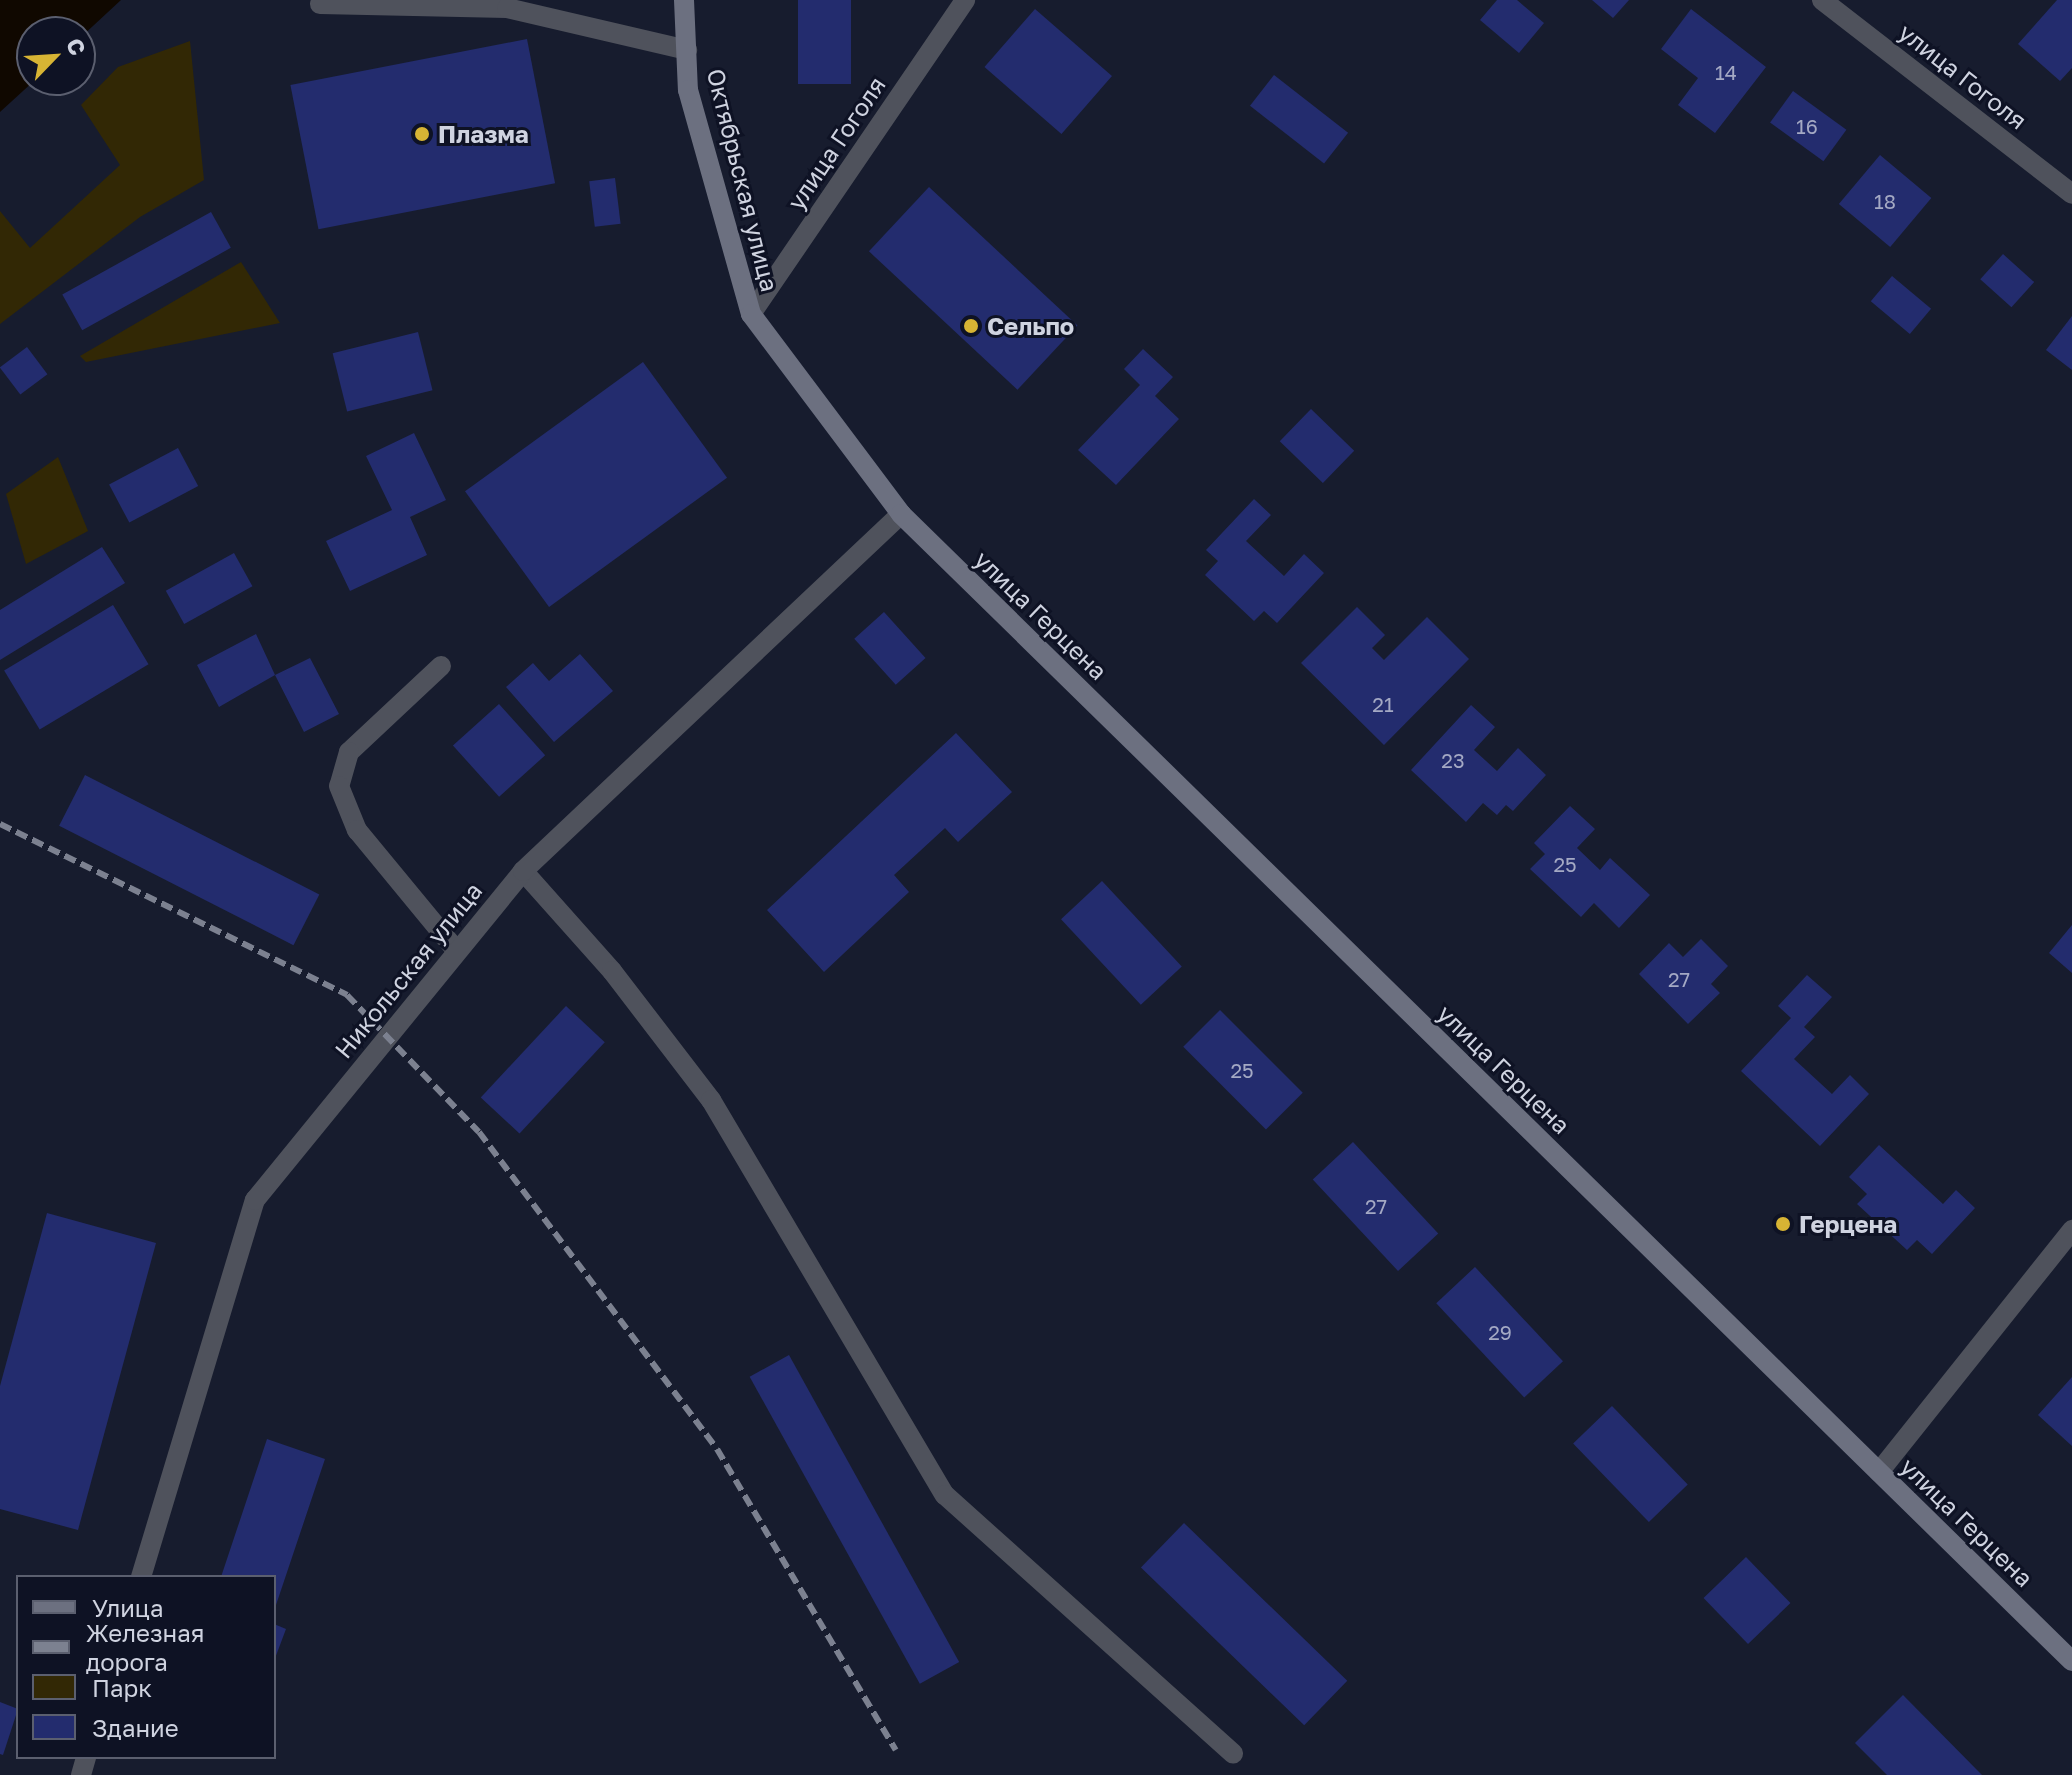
<!DOCTYPE html>
<meta charset="utf-8">
<style>
body{margin:0}
#map{position:relative;width:2072px;height:1775px;overflow:hidden;background:#171c2e;font-family:"Golos Text",sans-serif}
div>[style]{position:absolute}
.green>*{inset:0;background:#322805}
.water>*{inset:0;background:#100800}
.building>*{inset:0;background:#232c6e;transform-origin:0 0}
.lane>*{height:20px;margin:-10px;padding:0 10px;transform-origin:10px;border-radius:10px;background:#4f525c}
.street>*{height:20px;margin:-10px;padding:0 10px;transform-origin:10px;border-radius:10px;background:#4f525c}
.secondary>*{height:20px;margin:-10px;padding:0 10px;transform-origin:10px;border-radius:10px;background:#6c7080}
.rail>*{height:6px;margin-top:-3px;transform-origin:0;background:repeating-linear-gradient(90deg,#7c8190 0 12px,transparent 0 18px)}
.dots>*{width:22px;height:22px;translate:-50% -50%;box-sizing:border-box;border:4px solid #0e1224;border-radius:50%}
span{translate:-50% -50%;white-space:nowrap;text-align:center;line-height:1.15;-webkit-text-stroke:6px #0e1224;paint-order:stroke}
.number-label{font-size:20px;color:#a4a9c4}
.number-label span{-webkit-text-stroke-width:0}
.street-label{font-size:24px;color:#cfd3e0}
.poi-label{font-size:24px;color:#cfd3e0;font-weight:700}
.left{translate:0 -50%;text-align:left}
.legend{position:absolute;left:16px;top:1575px;width:260px;height:184px;box-sizing:border-box;background:#0e1224;border:2px solid #5b5f6f;margin:0;padding:10px 14px;list-style:none;font-size:24px;color:#cfd3e0}
.legend li{display:flex;align-items:center;gap:16px;height:40px}
.legend b{width:40px;border:2px solid #5b5f6f}
.north{position:absolute;left:16px;top:16px;width:80px;height:80px;box-sizing:border-box;background:#0e1224;border:2px solid #5b5f6f;border-radius:50%;rotate:65deg;font-size:22px;font-weight:700;line-height:32px;text-align:center;color:#cfd3e0}
.north::after{content:'';display:block;margin:auto;width:28px;height:36px;background:#d7b434;clip-path:polygon(50% 0,100% 100%,50% 72%,0 100%)}
</style>
<div id="map">
<div class="green">
<div style="clip-path:polygon(190px 41px,204px 180px,140px 217px,0 324px,0 211px,30px 248px,120px 165px,81px 105px,118px 67px)"></div>
<div style="clip-path:polygon(241px 262px,280px 323px,86px 362px,80px 356px)"></div>
<div style="clip-path:polygon(58px 457px,88px 531px,26px 564px,6px 494px)"></div>
</div>
<div class="water">
<div style="clip-path:polygon(0 0,121px 0,80px 38px,80px 32px,32px 32px,35px 80px,0 112px)"></div>
</div>
<div class="building">
<div style="left:798px;top:0;width:53px;height:84px"></div>
<div style="clip-path:polygon(1497px 0,1517px 0,1544px 23px,1519px 53px,1480px 20px)"></div>
<div style="clip-path:polygon(1592px 0,1629px 0,1613px 18px)"></div>
<div style="clip-path:polygon(2057px 0,2072px 0,2072px 68px,2060px 81px,2018px 44px)"></div>
<div style="left:1035px;top:9px;width:102px;height:77px;rotate:41deg"></div>
<div style="clip-path:polygon(1691px 9px,1766px 67px,1715px 133px,1678px 105px,1698px 78px,1661px 49px)"></div>
<div style="left:527px;top:39px;width:147px;height:241px;rotate:79deg"></div>
<div style="left:1274px;top:75px;width:94px;height:39px;rotate:38deg"></div>
<div style="left:1793px;top:91px;width:66px;height:39px;rotate:36deg"></div>
<div style="left:1880px;top:155px;width:67px;height:64px;rotate:40deg"></div>
<div style="left:615px;top:178px;width:46px;height:26px;rotate:83deg"></div>
<div style="left:929px;top:187px;width:203px;height:88px;rotate:43deg"></div>
<div style="left:211px;top:212px;width:41px;height:170px;rotate:61deg"></div>
<div style="left:2003px;top:254px;width:42px;height:34px;rotate:42deg"></div>
<div style="left:1892px;top:276px;width:51px;height:33px;rotate:40deg"></div>
<div style="clip-path:polygon(2072px 316px,2072px 370px,2046px 350px)"></div>
<div style="left:418px;top:332px;width:60px;height:88px;rotate:76deg"></div>
<div style="left:27px;top:347px;width:34px;height:34px;rotate:53deg"></div>
<div style="clip-path:polygon(1143px 349px,1173px 377px,1155px 396px,1179px 419px,1116px 485px,1078px 450px,1140px 385px,1124px 369px)"></div>
<div style="left:643px;top:362px;width:143px;height:220px;rotate:54deg"></div>
<div style="left:1311px;top:409px;width:60px;height:45px;rotate:44deg"></div>
<div style="clip-path:polygon(414px 433px,446px 500px,410px 517px,427px 555px,350px 591px,326px 541px,392px 510px,366px 456px)"></div>
<div style="left:178px;top:448px;width:43px;height:78px;rotate:62deg"></div>
<div style="clip-path:polygon(1254px 499px,1271px 515px,1246px 541px,1284px 576px,1304px 554px,1324px 573px,1277px 623px,1264px 611px,1254px 621px,1205px 575px,1218px 561px,1206px 550px)"></div>
<div style="clip-path:polygon(102px 547px,125px 583px,0 660px,0 610px)"></div>
<div style="left:234px;top:553px;width:38px;height:78px;rotate:61deg"></div>
<div style="left:113px;top:605px;width:69px;height:127px;rotate:59deg"></div>
<div style="clip-path:polygon(1357px 607px,1385px 635px,1372px 648px,1384px 660px,1427px 617px,1469px 659px,1384px 745px,1301px 663px)"></div>
<div style="left:884px;top:612px;width:62px;height:40px;rotate:48deg"></div>
<div style="clip-path:polygon(256px 634px,275px 675px,310px 658px,339px 714px,304px 732px,275px 675px,219px 707px,197px 665px)"></div>
<div style="clip-path:polygon(580px 654px,613px 691px,554px 742px,506px 687px,533px 663px,549px 681px)"></div>
<div style="left:499px;top:704px;width:69px;height:62px;rotate:48deg"></div>
<div style="clip-path:polygon(1471px 705px,1495px 727px,1474px 750px,1497px 771px,1518px 748px,1546px 775px,1513px 811px,1506px 805px,1497px 815px,1483px 803px,1466px 822px,1411px 770px)"></div>
<div style="clip-path:polygon(956px 733px,1012px 792px,958px 842px,945px 828px,894px 875px,909px 892px,824px 972px,767px 910px)"></div>
<div style="left:85px;top:775px;width:263px;height:57px;rotate:27deg"></div>
<div style="clip-path:polygon(1570px 806px,1595px 829px,1577px 848px,1600px 870px,1610px 858px,1650px 895px,1619px 928px,1594px 903px,1581px 917px,1530px 869px,1545px 854px,1534px 843px)"></div>
<div style="left:1102px;top:881px;width:117px;height:56px;rotate:47deg"></div>
<div style="clip-path:polygon(2072px 925px,2072px 973px,2049px 953px)"></div>
<div style="clip-path:polygon(1701px 939px,1728px 966px,1711px 984px,1720px 993px,1688px 1024px,1639px 974px,1669px 943px,1683px 957px)"></div>
<div style="clip-path:polygon(1807px 975px,1832px 997px,1804px 1027px,1815px 1037px,1794px 1059px,1832px 1094px,1850px 1075px,1869px 1094px,1820px 1146px,1741px 1071px,1791px 1018px,1778px 1006px)"></div>
<div style="left:566px;top:1006px;width:53px;height:125px;rotate:43deg"></div>
<div style="left:1220px;top:1010px;width:117px;height:52px;rotate:45deg"></div>
<div style="left:1353px;top:1142px;width:125px;height:55px;rotate:47deg"></div>
<div style="clip-path:polygon(1879px 1145px,1943px 1204px,1956px 1190px,1975px 1208px,1932px 1254px,1917px 1240px,1907px 1250px,1857px 1204px,1867px 1194px,1849px 1177px)"></div>
<div style="clip-path:polygon(47px 1213px,156px 1243px,78px 1530px,0 1509px,0 1386px)"></div>
<div style="left:1475px;top:1267px;width:129px;height:53px;rotate:47deg"></div>
<div style="left:789px;top:1355px;width:351px;height:45px;rotate:61deg"></div>
<div style="clip-path:polygon(2072px 1377px,2072px 1446px,2038px 1415px)"></div>
<div style="left:1612px;top:1406px;width:109px;height:54px;rotate:46deg"></div>
<div style="clip-path:polygon(267px 1439px,325px 1459px,275px 1608px,274px 1577px,221px 1577px)"></div>
<div style="left:1184px;top:1523px;width:227px;height:62px;rotate:44deg"></div>
<div style="left:1746px;top:1557px;width:64px;height:59px;rotate:46deg"></div>
<div style="clip-path:polygon(274px 1624px,286px 1629px,274px 1661px)"></div>
<div style="clip-path:polygon(1903px 1695px,1982px 1775px,1887px 1775px,1855px 1743px)"></div>
<div style="clip-path:polygon(0 1702px,18px 1709px,3px 1755px,0 1754px)"></div>
</div>
<div class="lane">
<div style="left:320px;top:4px;width:187px;rotate:1.2deg"></div>
<div style="left:507px;top:8px;width:185px;rotate:13.1deg"></div>
<div style="left:441px;top:666px;width:126px;rotate:136.9deg"></div>
<div style="left:349px;top:752px;width:35px;rotate:106deg"></div>
<div style="left:339px;top:786px;width:48px;rotate:67.8deg"></div>
<div style="left:357px;top:830px;width:156px;rotate:50.5deg"></div>
<div style="left:523px;top:871px;width:134px;rotate:48.3deg"></div>
<div style="left:612px;top:971px;width:163px;rotate:52.5deg"></div>
<div style="left:711px;top:1100px;width:459px;rotate:59.4deg"></div>
<div style="left:945px;top:1495px;width:387px;rotate:41.9deg"></div>
</div>
<div class="street">
<div style="left:1822px;top:0;width:316px;rotate:37.8deg"></div>
<div style="left:751px;top:314px;width:380px;rotate:-55.7deg"></div>
<div style="left:1879px;top:1472px;width:310px;rotate:-51.4deg"></div>
<div style="left:141px;top:1577px;width:394px;rotate:-73.2deg"></div>
<div style="left:255px;top:1200px;width:424px;rotate:-50.8deg"></div>
<div style="left:523px;top:871px;width:520px;rotate:-43.36deg"></div>
<div style="left:81px;top:1775px;width:19px;rotate:-74deg"></div>
</div>
<div class="secondary">
<div style="left:684px;top:0;width:90px;rotate:87.5deg"></div>
<div style="left:688px;top:90px;width:233px;rotate:74.3deg"></div>
<div style="left:751px;top:314px;width:250px;rotate:53.1deg"></div>
<div style="left:901px;top:514px;width:1639px;rotate:44.41deg"></div>
</div>
<div class="rail">
<div style="left:0;top:824px;width:387px;rotate:26.2deg"></div>
<div style="left:347px;top:995px;width:190px;rotate:46.1deg"></div>
<div style="left:479px;top:1132px;width:396px;rotate:53.1deg"></div>
<div style="left:717px;top:1449px;width:350px;rotate:59.3deg"></div>
</div>
<div class="dots">
<div style="left:422px;top:134px;background:#d7b434"></div>
<div style="left:971px;top:326px;background:#d7b434"></div>
<div style="left:1783px;top:1224px;background:#d7b434"></div>
</div>
<div class="number-label">
<span style="left:1726px;top:72px">14</span>
<span style="left:1807px;top:126px">16</span>
<span style="left:1885px;top:201px">18</span>
<span style="left:1383px;top:704px">21</span>
<span style="left:1453px;top:760px">23</span>
<span style="left:1565px;top:864px">25</span>
<span style="left:1679px;top:979px">27</span>
<span style="left:1242px;top:1070px">25</span>
<span style="left:1376px;top:1206px">27</span>
<span style="left:1500px;top:1332px">29</span>
</div>
<div class="street-label">
<span style="left:1963px;top:76px;rotate:38deg">улица Гоголя</span>
<span style="left:836px;top:143px;rotate:-56deg">улица Гоголя</span>
<span style="left:743px;top:180px;rotate:76deg">Октябрьская улица</span>
<span style="left:1041px;top:615px;rotate:44deg">улица Герцена</span>
<span style="left:408px;top:970px;rotate:-51deg">Никольская улица</span>
<span style="left:1504px;top:1069px;rotate:44deg">улица Герцена</span>
<span style="left:1967px;top:1522px;rotate:44deg">улица Герцена</span>
</div>
<div class="poi-label">
<span class="left" style="left:438px;top:134px">Плазма</span>
<span class="left" style="left:987px;top:326px">Сельпо</span>
<span class="left" style="left:1799px;top:1224px">Герцена</span>
</div>
<ul class="legend">
<li><b style="height:10px;background:#6c7080"></b>Улица</li>
<li><b style="height:10px;background:#7c8190"></b>Железная дорога</li>
<li><b style="height:22px;background:#322805"></b>Парк</li>
<li><b style="height:22px;background:#232c6e"></b>Здание</li>
</ul>
<div class="north">С</div>
</div>
